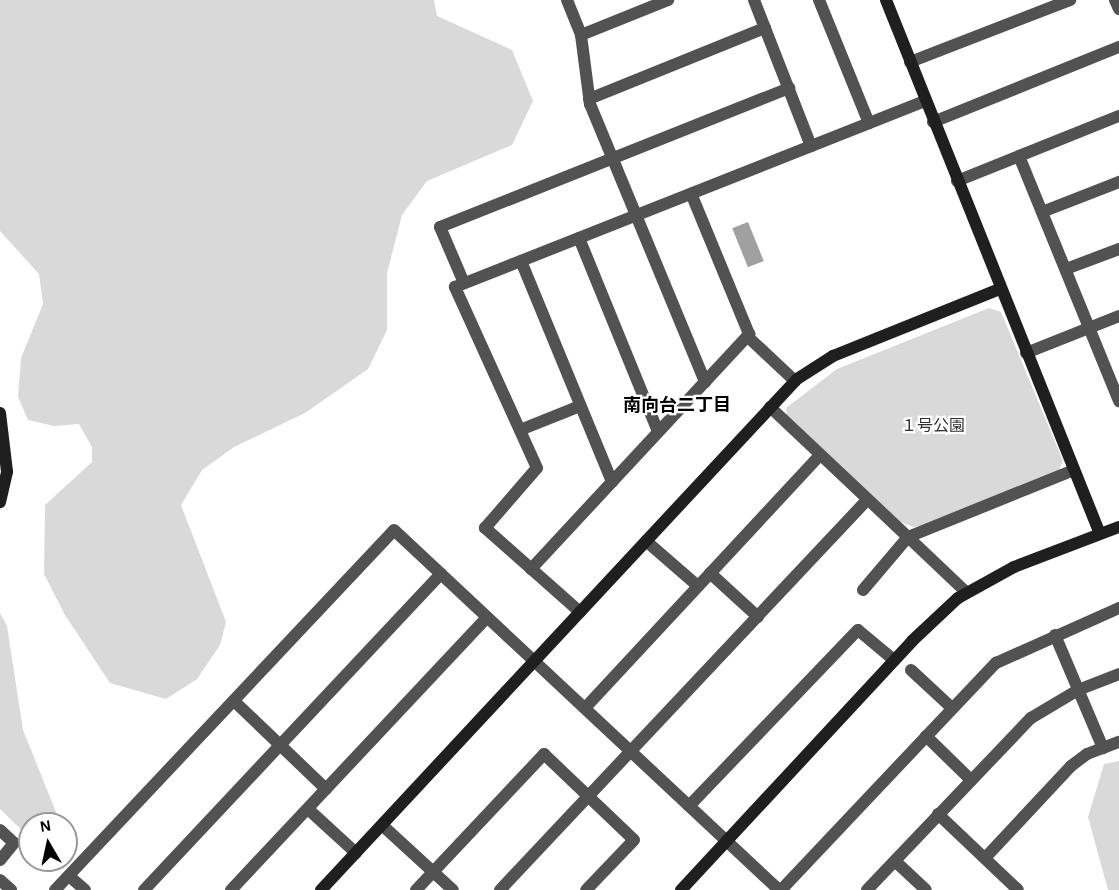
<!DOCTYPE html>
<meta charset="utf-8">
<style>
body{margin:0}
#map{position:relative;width:1119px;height:890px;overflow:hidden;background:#fff;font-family:"Alegreya Sans","Noto Sans JP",sans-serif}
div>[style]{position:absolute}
.green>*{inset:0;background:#d9d9d9}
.water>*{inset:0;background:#a0a0a0;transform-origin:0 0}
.street>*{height:12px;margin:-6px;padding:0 6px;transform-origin:6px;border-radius:6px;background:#525252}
.secondary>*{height:12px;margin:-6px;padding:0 6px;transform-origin:6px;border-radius:6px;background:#1f1f1f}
span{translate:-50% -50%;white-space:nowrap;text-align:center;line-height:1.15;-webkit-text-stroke:4.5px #fff;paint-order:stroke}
.park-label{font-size:16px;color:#303030}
.neighbourhood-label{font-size:18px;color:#000;font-weight:700}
.north{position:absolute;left:18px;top:812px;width:60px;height:60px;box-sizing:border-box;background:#fff;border:2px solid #999;border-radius:50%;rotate:351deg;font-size:16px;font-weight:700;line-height:24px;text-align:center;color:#000}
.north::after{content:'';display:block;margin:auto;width:21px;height:27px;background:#000;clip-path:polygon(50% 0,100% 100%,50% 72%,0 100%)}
</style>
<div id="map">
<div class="green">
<div style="clip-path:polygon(0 0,434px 0,437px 16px,512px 50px,533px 101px,512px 145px,427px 181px,402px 215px,387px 273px,387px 330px,368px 369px,305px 413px,234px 447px,202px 470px,181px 505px,226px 622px,220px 645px,197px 679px,166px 699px,110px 683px,65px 615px,44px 574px,45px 505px,92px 462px,92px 447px,79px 424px,54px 426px,28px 420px,18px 397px,21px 358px,43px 304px,39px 274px,0 231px)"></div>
<div style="clip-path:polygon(989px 308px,1001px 312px,1063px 461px,1058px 472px,927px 525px,913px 527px,901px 522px,787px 416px,786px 408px,837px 369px)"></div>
<div style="clip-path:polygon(0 613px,7px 626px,23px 730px,60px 822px,30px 824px,30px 838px,0 809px)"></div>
<div style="clip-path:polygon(1119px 761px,1119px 890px,1108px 890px,1088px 817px,1104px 764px)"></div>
</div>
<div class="water">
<div style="left:748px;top:222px;width:42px;height:17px;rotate:68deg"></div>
</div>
<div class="street">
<div style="left:567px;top:0;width:38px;rotate:68deg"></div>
<div style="left:581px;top:35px;width:70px;rotate:82.6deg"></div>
<div style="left:590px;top:104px;width:301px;rotate:67.5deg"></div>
<div style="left:754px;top:0;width:157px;rotate:68.7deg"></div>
<div style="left:819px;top:0;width:133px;rotate:67.9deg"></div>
<div style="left:1115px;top:0;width:10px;rotate:66deg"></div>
<div style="left:581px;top:35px;width:94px;rotate:-21.9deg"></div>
<div style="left:910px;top:62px;width:172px;rotate:-21.2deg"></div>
<div style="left:589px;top:99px;width:190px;rotate:-22deg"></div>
<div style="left:933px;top:122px;width:201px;rotate:-22deg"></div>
<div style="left:1019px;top:156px;width:265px;rotate:67.8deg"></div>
<div style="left:957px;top:181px;width:175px;rotate:-21.9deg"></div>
<div style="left:1042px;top:212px;width:83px;rotate:-21.3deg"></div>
<div style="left:579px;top:238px;width:209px;rotate:67.8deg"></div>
<div style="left:521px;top:261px;width:239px;rotate:67.6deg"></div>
<div style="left:1066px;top:269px;width:57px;rotate:-20.7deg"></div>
<div style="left:464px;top:283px;width:61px;rotate:-113.2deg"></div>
<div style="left:440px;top:227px;width:376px;rotate:-21.7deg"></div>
<div style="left:747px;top:336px;width:66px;rotate:43.2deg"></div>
<div style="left:1026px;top:353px;width:100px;rotate:-21.7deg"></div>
<div style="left:770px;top:407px;width:190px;rotate:43.3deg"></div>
<div style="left:908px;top:537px;width:179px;rotate:-22deg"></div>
<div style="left:520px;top:430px;width:65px;rotate:-21.8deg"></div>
<div style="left:646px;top:541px;width:69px;rotate:40.9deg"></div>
<div style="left:531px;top:569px;width:321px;rotate:-47.1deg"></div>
<div style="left:749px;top:334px;width:152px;rotate:-112.4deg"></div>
<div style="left:710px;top:573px;width:65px;rotate:42.5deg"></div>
<div style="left:863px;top:590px;width:70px;rotate:-49.7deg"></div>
<div style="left:908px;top:537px;width:81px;rotate:43.5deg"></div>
<div style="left:580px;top:612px;width:127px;rotate:-138.5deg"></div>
<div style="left:485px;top:528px;width:79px;rotate:-49.1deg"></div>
<div style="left:537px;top:468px;width:199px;rotate:-114.4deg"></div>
<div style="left:455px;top:287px;width:505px;rotate:-21.59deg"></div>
<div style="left:1055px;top:635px;width:123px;rotate:67deg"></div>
<div style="left:911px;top:670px;width:56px;rotate:42.8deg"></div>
<div style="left:235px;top:702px;width:126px;rotate:43.7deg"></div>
<div style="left:585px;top:708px;width:345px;rotate:-47.1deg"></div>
<div style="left:926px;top:736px;width:63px;rotate:44.4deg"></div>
<div style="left:689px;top:806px;width:244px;rotate:-46.2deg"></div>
<div style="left:858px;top:630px;width:47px;rotate:39.8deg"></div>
<div style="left:308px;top:809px;width:65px;rotate:42.5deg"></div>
<div style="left:938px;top:814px;width:110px;rotate:43.5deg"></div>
<div style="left:382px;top:825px;width:96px;rotate:42.5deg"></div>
<div style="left:0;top:830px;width:19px;rotate:43deg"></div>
<div style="left:14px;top:843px;width:22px;rotate:129deg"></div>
<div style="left:985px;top:858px;width:126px;rotate:-46.9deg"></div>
<div style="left:1071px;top:766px;width:20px;rotate:-37deg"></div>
<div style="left:1087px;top:754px;width:34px;rotate:-21deg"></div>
<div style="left:895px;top:861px;width:42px;rotate:43.1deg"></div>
<div style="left:69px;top:876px;width:21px;rotate:41deg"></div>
<div style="left:0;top:880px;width:15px;rotate:42deg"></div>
<div style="left:55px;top:890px;width:494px;rotate:-46.7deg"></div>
<div style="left:394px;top:530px;width:527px;rotate:43.08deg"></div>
<div style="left:144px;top:890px;width:434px;rotate:-46.8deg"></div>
<div style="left:231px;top:890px;width:374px;rotate:-46.8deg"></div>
<div style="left:416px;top:890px;width:187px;rotate:-46.7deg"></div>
<div style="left:544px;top:754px;width:124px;rotate:43.7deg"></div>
<div style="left:634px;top:840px;width:69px;rotate:133.8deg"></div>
<div style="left:500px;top:890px;width:536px;rotate:-46.74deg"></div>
<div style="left:781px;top:890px;width:313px;rotate:-46.6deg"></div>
<div style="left:996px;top:663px;width:135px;rotate:-24.1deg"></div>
<div style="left:867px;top:890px;width:238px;rotate:-46.4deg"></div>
<div style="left:1031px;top:718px;width:55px;rotate:-30.8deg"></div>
<div style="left:1078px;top:690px;width:44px;rotate:-21.3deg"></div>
</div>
<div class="secondary">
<div style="left:886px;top:0;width:575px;rotate:68.16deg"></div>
<div style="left:0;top:413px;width:59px;rotate:83.2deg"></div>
<div style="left:7px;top:472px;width:31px;rotate:103deg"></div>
<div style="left:321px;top:890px;width:698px;rotate:-47.03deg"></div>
<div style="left:797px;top:379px;width:43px;rotate:-32.6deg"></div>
<div style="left:833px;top:356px;width:180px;rotate:-21.9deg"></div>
<div style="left:681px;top:890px;width:340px;rotate:-47.1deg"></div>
<div style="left:912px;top:641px;width:63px;rotate:-43.1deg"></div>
<div style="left:958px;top:598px;width:64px;rotate:-29deg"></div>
<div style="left:1014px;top:567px;width:112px;rotate:-20.9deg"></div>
</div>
<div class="park-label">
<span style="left:933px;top:426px">１号公園</span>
</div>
<div class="neighbourhood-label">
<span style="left:677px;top:406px">南向台二丁目</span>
</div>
<div class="north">N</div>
</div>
